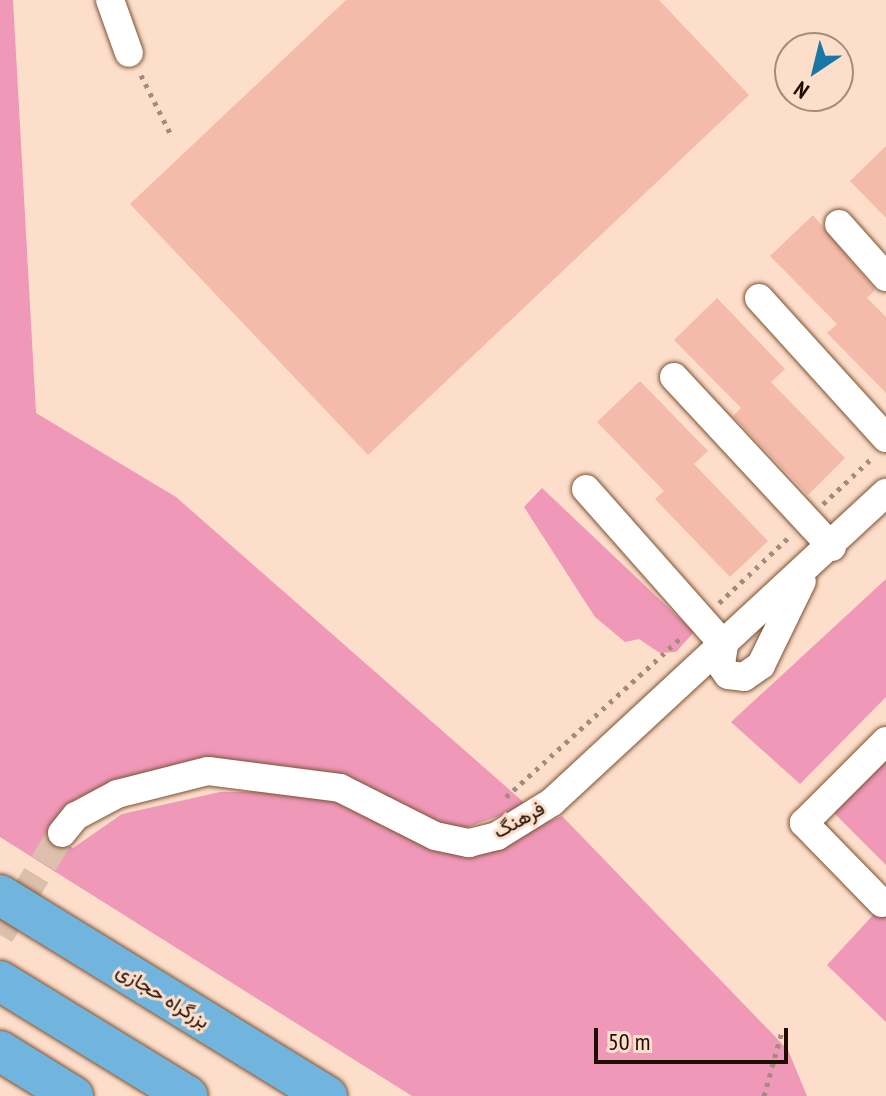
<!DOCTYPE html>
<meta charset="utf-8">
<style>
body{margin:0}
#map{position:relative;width:886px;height:1096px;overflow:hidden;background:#fddeca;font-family:"PT Sans Narrow",Vazirmatn,sans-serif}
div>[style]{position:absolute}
.green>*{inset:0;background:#ef98b8}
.building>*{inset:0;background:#f5bbaa}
.minor-tunnel>*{height:28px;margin-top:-14px;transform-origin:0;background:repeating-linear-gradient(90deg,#dcbfac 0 28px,transparent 0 42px)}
.path>*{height:5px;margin-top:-2.5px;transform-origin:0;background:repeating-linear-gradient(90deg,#a58b7b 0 4px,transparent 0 10px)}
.roads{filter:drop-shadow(0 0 2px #7b5132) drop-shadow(0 0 2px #7b5132)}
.minor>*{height:28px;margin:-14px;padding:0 14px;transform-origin:14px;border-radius:14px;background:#fff}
.highway>*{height:40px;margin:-20px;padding:0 20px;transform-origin:20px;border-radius:20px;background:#71b5df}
span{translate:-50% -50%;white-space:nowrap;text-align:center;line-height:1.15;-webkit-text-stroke:6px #fddeca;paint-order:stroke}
.street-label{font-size:20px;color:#1f0e03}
.north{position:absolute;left:774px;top:32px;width:80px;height:80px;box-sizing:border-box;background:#fddeca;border:2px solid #a48b7a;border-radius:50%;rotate:215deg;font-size:22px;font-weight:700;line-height:32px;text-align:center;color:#1f0e03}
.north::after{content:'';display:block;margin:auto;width:28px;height:36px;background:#1a76a4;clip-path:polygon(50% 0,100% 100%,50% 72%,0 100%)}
.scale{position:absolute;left:594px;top:1028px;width:194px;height:36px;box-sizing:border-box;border:4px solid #1f0e03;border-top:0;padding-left:10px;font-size:24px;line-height:28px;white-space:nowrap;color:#1f0e03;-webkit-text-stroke:6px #fddeca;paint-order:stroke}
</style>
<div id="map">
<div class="green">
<div style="clip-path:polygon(0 0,13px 0,36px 413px,176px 497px,528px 806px,462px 829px,439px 825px,336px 773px,184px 762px,109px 786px,51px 835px,73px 848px,122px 814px,220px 792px,311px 791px,391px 828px,487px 848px,562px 816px,788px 1050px,807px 1096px,412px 1096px,0 837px)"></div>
<div style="clip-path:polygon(542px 488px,694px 632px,676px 652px,660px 653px,639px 639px,625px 642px,595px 617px,524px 507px)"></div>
<div style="clip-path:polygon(886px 579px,886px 697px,800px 784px,731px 722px)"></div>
<div style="clip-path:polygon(886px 757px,886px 865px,832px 811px)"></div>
<div style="clip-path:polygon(886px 901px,886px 1022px,827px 965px)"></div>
</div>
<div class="building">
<div style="clip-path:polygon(346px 0,659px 0,749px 95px,368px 455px,130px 204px)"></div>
<div style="clip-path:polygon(886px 146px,886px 218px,850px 181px)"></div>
<div style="clip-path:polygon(813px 215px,875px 290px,867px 298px,886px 317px,886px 393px,827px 333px,837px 324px,770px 256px)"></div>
<div style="clip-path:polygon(717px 298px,785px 369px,771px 382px,845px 458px,808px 495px,733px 416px,741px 408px,674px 340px)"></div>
<div style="clip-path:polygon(640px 381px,708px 451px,694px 464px,768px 541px,730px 577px,655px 499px,664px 491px,597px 422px)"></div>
</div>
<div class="minor-tunnel">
<div style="left:0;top:935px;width:119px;rotate:-58.7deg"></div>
</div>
<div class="path">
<div style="left:141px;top:75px;width:69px;rotate:63.4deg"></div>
<div style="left:823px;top:504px;width:66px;rotate:-43.2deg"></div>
<div style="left:719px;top:603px;width:98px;rotate:-43.3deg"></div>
<div style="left:506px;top:797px;width:238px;rotate:-42.3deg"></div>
<div style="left:764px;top:1096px;width:67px;rotate:-74.5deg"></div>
</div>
<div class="roads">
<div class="minor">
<div style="left:110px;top:0;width:56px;rotate:70.3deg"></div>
<div style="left:839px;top:224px;width:71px;rotate:48.4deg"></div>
<div style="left:759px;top:298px;width:189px;rotate:47.8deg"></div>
<div style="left:674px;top:377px;width:232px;rotate:47.1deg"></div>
<div style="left:586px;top:489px;width:208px;rotate:48.5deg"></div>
<div style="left:724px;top:645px;width:20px;rotate:99deg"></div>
<div style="left:721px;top:665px;width:12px;rotate:55deg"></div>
<div style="left:728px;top:675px;width:16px;rotate:7deg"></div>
<div style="left:744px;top:677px;width:21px;rotate:-35deg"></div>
<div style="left:761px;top:665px;width:93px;rotate:-64deg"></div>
<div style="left:62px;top:833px;width:22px;rotate:-51deg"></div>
<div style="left:76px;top:816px;width:47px;rotate:-28.2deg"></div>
<div style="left:117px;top:794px;width:94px;rotate:-14.2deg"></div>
<div style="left:208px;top:771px;width:133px;rotate:7.3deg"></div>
<div style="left:340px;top:788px;width:106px;rotate:26.8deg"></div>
<div style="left:435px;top:836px;width:35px;rotate:12deg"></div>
<div style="left:469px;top:843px;width:29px;rotate:-14deg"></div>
<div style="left:497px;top:836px;width:65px;rotate:-31.7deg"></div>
<div style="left:552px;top:802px;width:455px;rotate:-42.8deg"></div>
<div style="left:882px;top:903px;width:112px;rotate:-134.3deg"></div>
<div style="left:804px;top:823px;width:116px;rotate:-45deg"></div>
</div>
<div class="highway">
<div style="left:0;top:895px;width:384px;rotate:31.6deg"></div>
<div style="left:0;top:981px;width:220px;rotate:31.5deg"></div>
<div style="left:0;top:1051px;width:86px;rotate:31.7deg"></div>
</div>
</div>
<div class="street-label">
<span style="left:519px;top:820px;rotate:-29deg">فرهنگ</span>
<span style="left:163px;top:996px;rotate:32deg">بزرگراه حجازی</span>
</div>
<div class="north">N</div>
<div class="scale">50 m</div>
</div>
